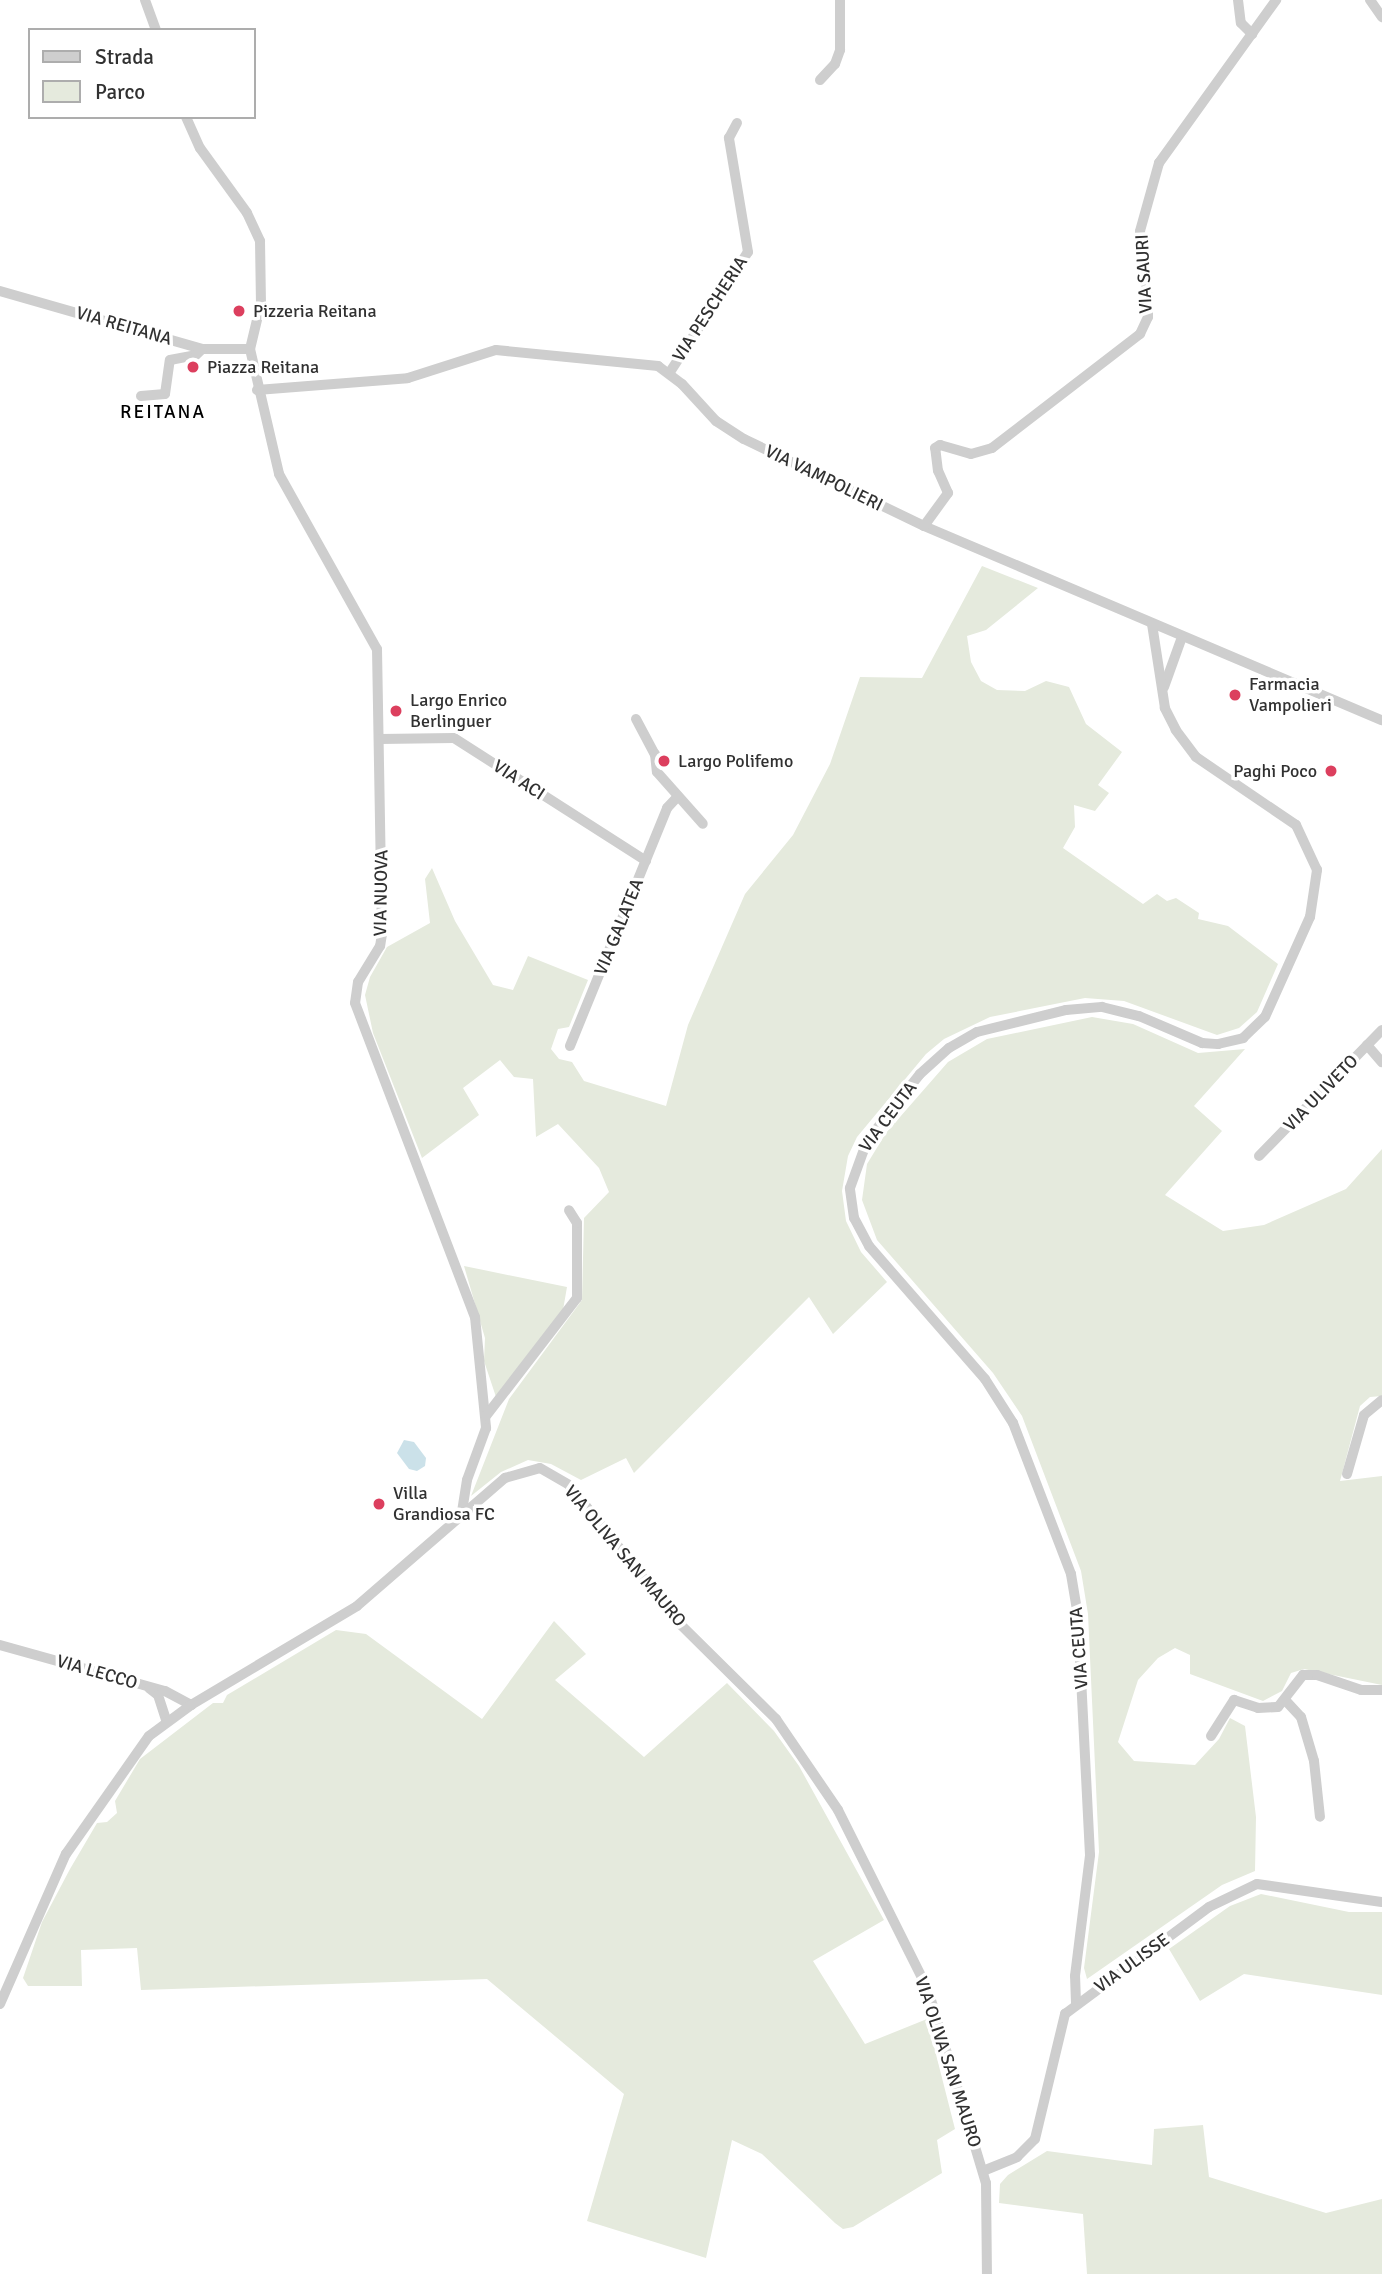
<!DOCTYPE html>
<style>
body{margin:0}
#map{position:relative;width:1382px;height:2274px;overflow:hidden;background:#fff;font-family:Signika,sans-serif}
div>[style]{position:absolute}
.green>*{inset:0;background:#e5eadd}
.water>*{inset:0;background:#cbe1e9}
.minor>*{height:10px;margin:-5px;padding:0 5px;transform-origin:5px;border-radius:5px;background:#cecece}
.dots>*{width:19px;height:19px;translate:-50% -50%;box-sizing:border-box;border:4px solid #fff;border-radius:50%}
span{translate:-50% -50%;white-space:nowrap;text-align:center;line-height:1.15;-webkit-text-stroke:7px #fff;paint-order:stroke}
.street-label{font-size:18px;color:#313131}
.poi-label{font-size:18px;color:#313131}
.left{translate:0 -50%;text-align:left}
.right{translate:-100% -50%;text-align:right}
.neighbourhood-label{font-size:19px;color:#000;letter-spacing:2px}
.legend{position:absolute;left:28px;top:28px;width:228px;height:91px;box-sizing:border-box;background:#fff;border:2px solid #adadad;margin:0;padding:9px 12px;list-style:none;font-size:21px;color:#313131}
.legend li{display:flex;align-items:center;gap:14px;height:35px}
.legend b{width:35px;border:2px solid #adadad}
</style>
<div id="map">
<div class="green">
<div style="clip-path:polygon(982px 566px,1038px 588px,986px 630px,967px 636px,971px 662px,981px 681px,997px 690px,1025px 691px,1046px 681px,1069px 687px,1086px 724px,1122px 752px,1098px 785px,1109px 793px,1095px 811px,1074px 805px,1075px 827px,1063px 848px,1143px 904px,1157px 894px,1167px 901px,1176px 898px,1199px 913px,1198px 919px,1228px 926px,1278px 964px,1257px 1012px,1239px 1028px,1217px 1035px,1124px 1001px,1085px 998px,990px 1017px,944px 1039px,926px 1054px,857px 1137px,848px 1156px,842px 1191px,846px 1221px,861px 1252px,887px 1282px,833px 1334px,809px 1297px,634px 1473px,626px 1458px,581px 1480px,551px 1464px,528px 1460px,501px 1472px,471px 1496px,509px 1399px,582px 1300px,584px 1218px,609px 1192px,599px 1168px,558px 1124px,536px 1137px,533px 1079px,514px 1077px,500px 1060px,463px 1088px,479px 1115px,422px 1158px,373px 1033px,365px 995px,370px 977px,387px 947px,430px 923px,425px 879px,432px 868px,455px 921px,493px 985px,513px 990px,528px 956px,588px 980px,569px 1027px,558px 1029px,551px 1049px,559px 1059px,572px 1062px,584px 1081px,666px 1106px,688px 1025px,745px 894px,793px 835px,830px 764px,860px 677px,922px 678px)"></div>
<div style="clip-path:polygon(1092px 1017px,1133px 1024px,1198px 1053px,1245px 1049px,1194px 1106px,1222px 1131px,1165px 1195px,1223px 1231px,1264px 1225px,1346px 1189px,1382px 1149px,1382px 1396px,1370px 1397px,1360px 1406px,1340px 1481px,1382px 1476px,1382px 1685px,1304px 1669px,1291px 1673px,1282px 1691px,1263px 1701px,1190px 1674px,1190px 1655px,1175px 1648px,1158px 1658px,1138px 1680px,1118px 1742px,1134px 1761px,1195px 1765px,1219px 1739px,1230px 1718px,1245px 1726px,1256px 1817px,1255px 1871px,1222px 1885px,1087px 1979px,1084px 1968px,1099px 1852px,1088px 1614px,1081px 1571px,1022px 1416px,993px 1373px,877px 1240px,862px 1200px,867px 1164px,886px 1133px,948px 1062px,987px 1039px)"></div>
<div style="clip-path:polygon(464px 1266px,567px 1287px,563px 1310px,496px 1397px,484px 1361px,485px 1338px)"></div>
<div style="clip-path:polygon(554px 1621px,586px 1654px,555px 1680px,644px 1757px,727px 1683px,774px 1731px,799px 1766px,884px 1920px,813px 1961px,865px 2044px,927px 2019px,955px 2129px,937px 2140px,942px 2173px,853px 2227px,843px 2229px,835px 2223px,762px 2154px,732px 2140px,706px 2258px,587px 2221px,624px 2094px,487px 1979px,141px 1990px,137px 1948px,81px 1950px,82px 1986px,28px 1986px,23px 1978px,42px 1922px,70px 1869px,97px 1823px,107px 1822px,117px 1813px,115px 1801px,140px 1759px,213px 1703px,223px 1703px,227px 1695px,336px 1630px,366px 1634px,482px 1719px)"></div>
<div style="clip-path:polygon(1261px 1894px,1349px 1912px,1382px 1912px,1382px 1995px,1244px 1974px,1200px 2001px,1169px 1949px,1230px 1906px)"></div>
<div style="clip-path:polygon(1203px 2125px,1209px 2177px,1326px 2213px,1382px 2199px,1382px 2274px,1087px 2274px,1083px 2214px,999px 2203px,1000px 2184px,1008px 2175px,1047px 2151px,1152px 2165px,1154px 2129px)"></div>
</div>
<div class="water">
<div style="clip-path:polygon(404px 1440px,414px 1442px,426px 1458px,425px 1466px,417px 1471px,409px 1469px,397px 1453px)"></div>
</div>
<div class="minor">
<div style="left:145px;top:0;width:32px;rotate:70deg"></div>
<div style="left:1238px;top:0;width:23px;rotate:83deg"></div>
<div style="left:1241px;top:23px;width:16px;rotate:45deg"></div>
<div style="left:1370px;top:0;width:21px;rotate:55deg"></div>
<div style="left:820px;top:80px;width:22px;rotate:-47deg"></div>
<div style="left:835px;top:64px;width:15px;rotate:-70deg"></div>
<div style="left:840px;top:50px;width:50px;rotate:-90deg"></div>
<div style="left:186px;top:117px;width:34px;rotate:66deg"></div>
<div style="left:200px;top:148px;width:80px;rotate:54.1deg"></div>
<div style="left:247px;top:213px;width:31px;rotate:65deg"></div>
<div style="left:260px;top:241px;width:62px;rotate:89.1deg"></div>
<div style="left:261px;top:303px;width:47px;rotate:103.4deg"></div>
<div style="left:0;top:291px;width:210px;rotate:16deg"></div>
<div style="left:202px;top:349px;width:48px"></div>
<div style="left:250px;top:349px;width:128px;rotate:76.9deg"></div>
<div style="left:279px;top:474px;width:201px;rotate:60.8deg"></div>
<div style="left:377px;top:649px;width:285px;rotate:89deg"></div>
<div style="left:382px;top:934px;width:12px;rotate:99deg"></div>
<div style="left:380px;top:946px;width:42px;rotate:121.4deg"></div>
<div style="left:358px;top:982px;width:21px;rotate:98deg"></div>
<div style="left:355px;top:1003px;width:336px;rotate:69.1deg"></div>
<div style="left:475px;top:1317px;width:112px;rotate:84.3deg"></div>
<div style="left:486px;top:1428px;width:55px;rotate:110.1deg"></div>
<div style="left:467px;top:1480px;width:36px;rotate:99deg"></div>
<div style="left:670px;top:372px;width:143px;rotate:-57deg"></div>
<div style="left:748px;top:252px;width:116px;rotate:-99.5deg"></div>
<div style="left:729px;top:138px;width:17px;rotate:-62deg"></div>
<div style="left:257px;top:390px;width:151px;rotate:-4.5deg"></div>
<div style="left:408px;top:378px;width:92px;rotate:-17.7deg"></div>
<div style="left:496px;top:350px;width:163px;rotate:5.6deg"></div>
<div style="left:658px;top:366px;width:30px;rotate:37deg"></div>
<div style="left:682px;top:384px;width:50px;rotate:47.4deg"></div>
<div style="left:716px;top:421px;width:33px;rotate:33deg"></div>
<div style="left:744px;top:439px;width:200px;rotate:25.8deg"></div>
<div style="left:924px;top:526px;width:497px;rotate:23deg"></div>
<div style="left:141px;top:396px;width:24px;rotate:-5deg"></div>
<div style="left:165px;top:394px;width:34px;rotate:-82deg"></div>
<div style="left:170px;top:360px;width:26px;rotate:-11deg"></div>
<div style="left:196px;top:355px;width:8px;rotate:-45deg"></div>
<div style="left:924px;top:526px;width:41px;rotate:-54deg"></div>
<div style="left:948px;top:493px;width:24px;rotate:-114deg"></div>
<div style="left:938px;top:471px;width:23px;rotate:-97deg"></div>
<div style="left:935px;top:448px;width:6px;rotate:-31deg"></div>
<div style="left:940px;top:445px;width:32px;rotate:16deg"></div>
<div style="left:971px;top:454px;width:22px;rotate:-16deg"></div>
<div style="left:992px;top:448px;width:187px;rotate:-37.6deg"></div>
<div style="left:1140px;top:334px;width:19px;rotate:-65deg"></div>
<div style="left:1148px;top:317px;width:17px;rotate:-90deg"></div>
<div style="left:1148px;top:300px;width:69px;rotate:-96.6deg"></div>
<div style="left:1140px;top:231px;width:71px;rotate:-74.4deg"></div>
<div style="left:1159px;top:163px;width:201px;rotate:-54.3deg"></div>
<div style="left:1164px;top:687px;width:53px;rotate:-70.2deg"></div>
<div style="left:636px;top:719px;width:40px;rotate:62deg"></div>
<div style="left:655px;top:754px;width:18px;rotate:84deg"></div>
<div style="left:657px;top:772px;width:69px;rotate:48.5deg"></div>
<div style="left:380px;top:739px;width:74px;rotate:-0.8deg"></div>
<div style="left:454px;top:738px;width:228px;rotate:32.6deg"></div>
<div style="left:1367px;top:1045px;width:23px;rotate:49deg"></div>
<div style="left:570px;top:1046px;width:257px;rotate:-67.8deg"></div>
<div style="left:667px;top:808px;width:16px;rotate:-47deg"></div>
<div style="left:1259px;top:1156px;width:176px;rotate:-45.7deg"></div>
<div style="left:486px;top:1416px;width:149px;rotate:-52.4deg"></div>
<div style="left:577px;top:1298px;width:75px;rotate:-90deg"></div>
<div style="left:577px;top:1223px;width:15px;rotate:-122deg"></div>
<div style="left:1347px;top:1474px;width:61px;rotate:-73.9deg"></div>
<div style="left:1364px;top:1415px;width:23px;rotate:-40deg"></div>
<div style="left:0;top:1645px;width:171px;rotate:15.6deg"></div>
<div style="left:165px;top:1691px;width:30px;rotate:28deg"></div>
<div style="left:149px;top:1688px;width:11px;rotate:38deg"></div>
<div style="left:158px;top:1695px;width:28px;rotate:72deg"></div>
<div style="left:1286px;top:1701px;width:22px;rotate:47deg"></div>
<div style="left:1301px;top:1717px;width:46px;rotate:73.5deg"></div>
<div style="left:1314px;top:1761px;width:56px;rotate:83.9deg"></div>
<div style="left:1211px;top:1736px;width:43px;rotate:-57.4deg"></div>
<div style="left:1234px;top:1700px;width:25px;rotate:18deg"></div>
<div style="left:1258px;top:1708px;width:20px;rotate:-3deg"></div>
<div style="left:1278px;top:1707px;width:41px;rotate:-52deg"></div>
<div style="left:1303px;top:1675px;width:14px"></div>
<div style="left:1317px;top:1675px;width:46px;rotate:18.8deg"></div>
<div style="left:1361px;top:1690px;width:21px"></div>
<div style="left:1076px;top:2003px;width:27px;rotate:-92deg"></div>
<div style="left:1075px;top:1976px;width:122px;rotate:-82.9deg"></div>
<div style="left:1090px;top:1855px;width:239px;rotate:-92.9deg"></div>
<div style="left:1078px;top:1616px;width:43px;rotate:-99.5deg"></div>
<div style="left:1071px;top:1574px;width:162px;rotate:-111deg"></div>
<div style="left:1013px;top:1423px;width:52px;rotate:-122.5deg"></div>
<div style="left:985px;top:1379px;width:176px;rotate:-131.1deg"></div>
<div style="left:869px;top:1246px;width:32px;rotate:-118deg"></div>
<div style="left:854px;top:1218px;width:30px;rotate:-98deg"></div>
<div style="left:850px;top:1188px;width:50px;rotate:-70.1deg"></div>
<div style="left:867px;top:1141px;width:85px;rotate:-51.7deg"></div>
<div style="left:920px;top:1074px;width:39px;rotate:-42deg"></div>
<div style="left:949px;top:1048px;width:32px;rotate:-30deg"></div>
<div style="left:977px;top:1032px;width:92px;rotate:-13.9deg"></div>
<div style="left:1066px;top:1010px;width:36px;rotate:-5deg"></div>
<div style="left:1102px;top:1007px;width:38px;rotate:14deg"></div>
<div style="left:1139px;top:1016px;width:69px;rotate:23.2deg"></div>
<div style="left:1202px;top:1043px;width:16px;rotate:4deg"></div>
<div style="left:1218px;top:1044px;width:26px;rotate:-13deg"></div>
<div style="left:1243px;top:1038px;width:30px;rotate:-44deg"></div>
<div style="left:1265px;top:1017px;width:110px;rotate:-65.8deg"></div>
<div style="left:1310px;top:917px;width:48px;rotate:-81.5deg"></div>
<div style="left:1317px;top:870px;width:50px;rotate:-115deg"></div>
<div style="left:1296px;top:825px;width:121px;rotate:-145.8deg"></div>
<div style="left:1196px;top:757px;width:34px;rotate:-127deg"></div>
<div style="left:1176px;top:730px;width:25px;rotate:-117deg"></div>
<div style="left:1165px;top:708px;width:85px;rotate:-98.8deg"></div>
<div style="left:0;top:2004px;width:164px;rotate:-66.3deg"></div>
<div style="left:66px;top:1854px;width:144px;rotate:-54.9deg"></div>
<div style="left:149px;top:1736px;width:52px;rotate:-36.4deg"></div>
<div style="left:191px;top:1705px;width:193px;rotate:-30.8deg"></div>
<div style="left:357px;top:1606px;width:196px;rotate:-40.9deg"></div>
<div style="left:505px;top:1478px;width:36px;rotate:-16deg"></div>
<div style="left:540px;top:1468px;width:34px;rotate:30deg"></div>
<div style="left:569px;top:1485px;width:179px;rotate:51.3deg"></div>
<div style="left:681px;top:1625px;width:134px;rotate:44.7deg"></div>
<div style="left:776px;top:1719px;width:110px;rotate:55.7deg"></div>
<div style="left:838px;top:1810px;width:201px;rotate:63.4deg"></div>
<div style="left:928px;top:1990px;width:202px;rotate:73.3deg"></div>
<div style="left:986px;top:2183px;width:91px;rotate:89.4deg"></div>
<div style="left:983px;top:2171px;width:37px;rotate:-22deg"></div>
<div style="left:1017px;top:2157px;width:25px;rotate:-45deg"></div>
<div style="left:1035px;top:2139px;width:129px;rotate:-76.5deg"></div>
<div style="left:1065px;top:2014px;width:179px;rotate:-36.6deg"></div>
<div style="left:1209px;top:1907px;width:53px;rotate:-25.6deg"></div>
<div style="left:1257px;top:1884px;width:126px;rotate:8.2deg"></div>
</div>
<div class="dots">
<div style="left:239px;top:311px;background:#dc3f5e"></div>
<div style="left:193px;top:367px;background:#dc3f5e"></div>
<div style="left:1235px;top:695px;background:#dc3f5e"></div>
<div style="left:396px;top:711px;background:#dc3f5e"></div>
<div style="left:664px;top:761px;background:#dc3f5e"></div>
<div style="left:1331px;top:771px;background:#dc3f5e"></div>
<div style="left:379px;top:1504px;background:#dc3f5e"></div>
</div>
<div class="street-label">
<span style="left:1144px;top:274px;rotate:-93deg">VIA SAURI</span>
<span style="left:710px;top:309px;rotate:-57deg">VIA PESCHERIA</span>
<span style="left:124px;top:326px;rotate:16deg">VIA REITANA</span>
<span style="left:824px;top:478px;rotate:26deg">VIA VAMPOLIERI</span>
<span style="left:519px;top:780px;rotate:33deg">VIA ACI</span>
<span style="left:381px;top:893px;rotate:-89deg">VIA NUOVA</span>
<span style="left:619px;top:927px;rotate:-68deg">VIA GALATEA</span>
<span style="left:1321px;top:1093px;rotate:-46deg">VIA ULIVETO</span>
<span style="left:888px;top:1117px;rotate:-53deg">VIA CEUTA</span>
<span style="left:625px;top:1556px;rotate:50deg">VIA OLIVA SAN MAURO</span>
<span style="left:1079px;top:1648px;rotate:-94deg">VIA CEUTA</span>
<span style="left:97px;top:1672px;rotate:16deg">VIA LECCO</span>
<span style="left:1132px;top:1963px;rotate:-36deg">VIA ULISSE</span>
<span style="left:948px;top:2062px;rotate:72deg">VIA OLIVA SAN MAURO</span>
</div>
<div class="poi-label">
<span class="left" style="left:253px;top:311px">Pizzeria Reitana</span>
<span class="left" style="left:207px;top:367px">Piazza Reitana</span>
<span class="left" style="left:1249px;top:695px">Farmacia<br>Vampolieri</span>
<span class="left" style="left:410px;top:711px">Largo Enrico<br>Berlinguer</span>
<span class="left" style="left:678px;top:761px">Largo Polifemo</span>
<span class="right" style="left:1317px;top:771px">Paghi Poco</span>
<span class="left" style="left:393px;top:1504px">Villa<br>Grandiosa FC</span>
</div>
<div class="neighbourhood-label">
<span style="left:163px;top:413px">REITANA</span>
</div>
<ul class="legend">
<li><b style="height:9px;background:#cecece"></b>Strada</li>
<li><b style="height:19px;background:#e5eadd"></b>Parco</li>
</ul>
</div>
